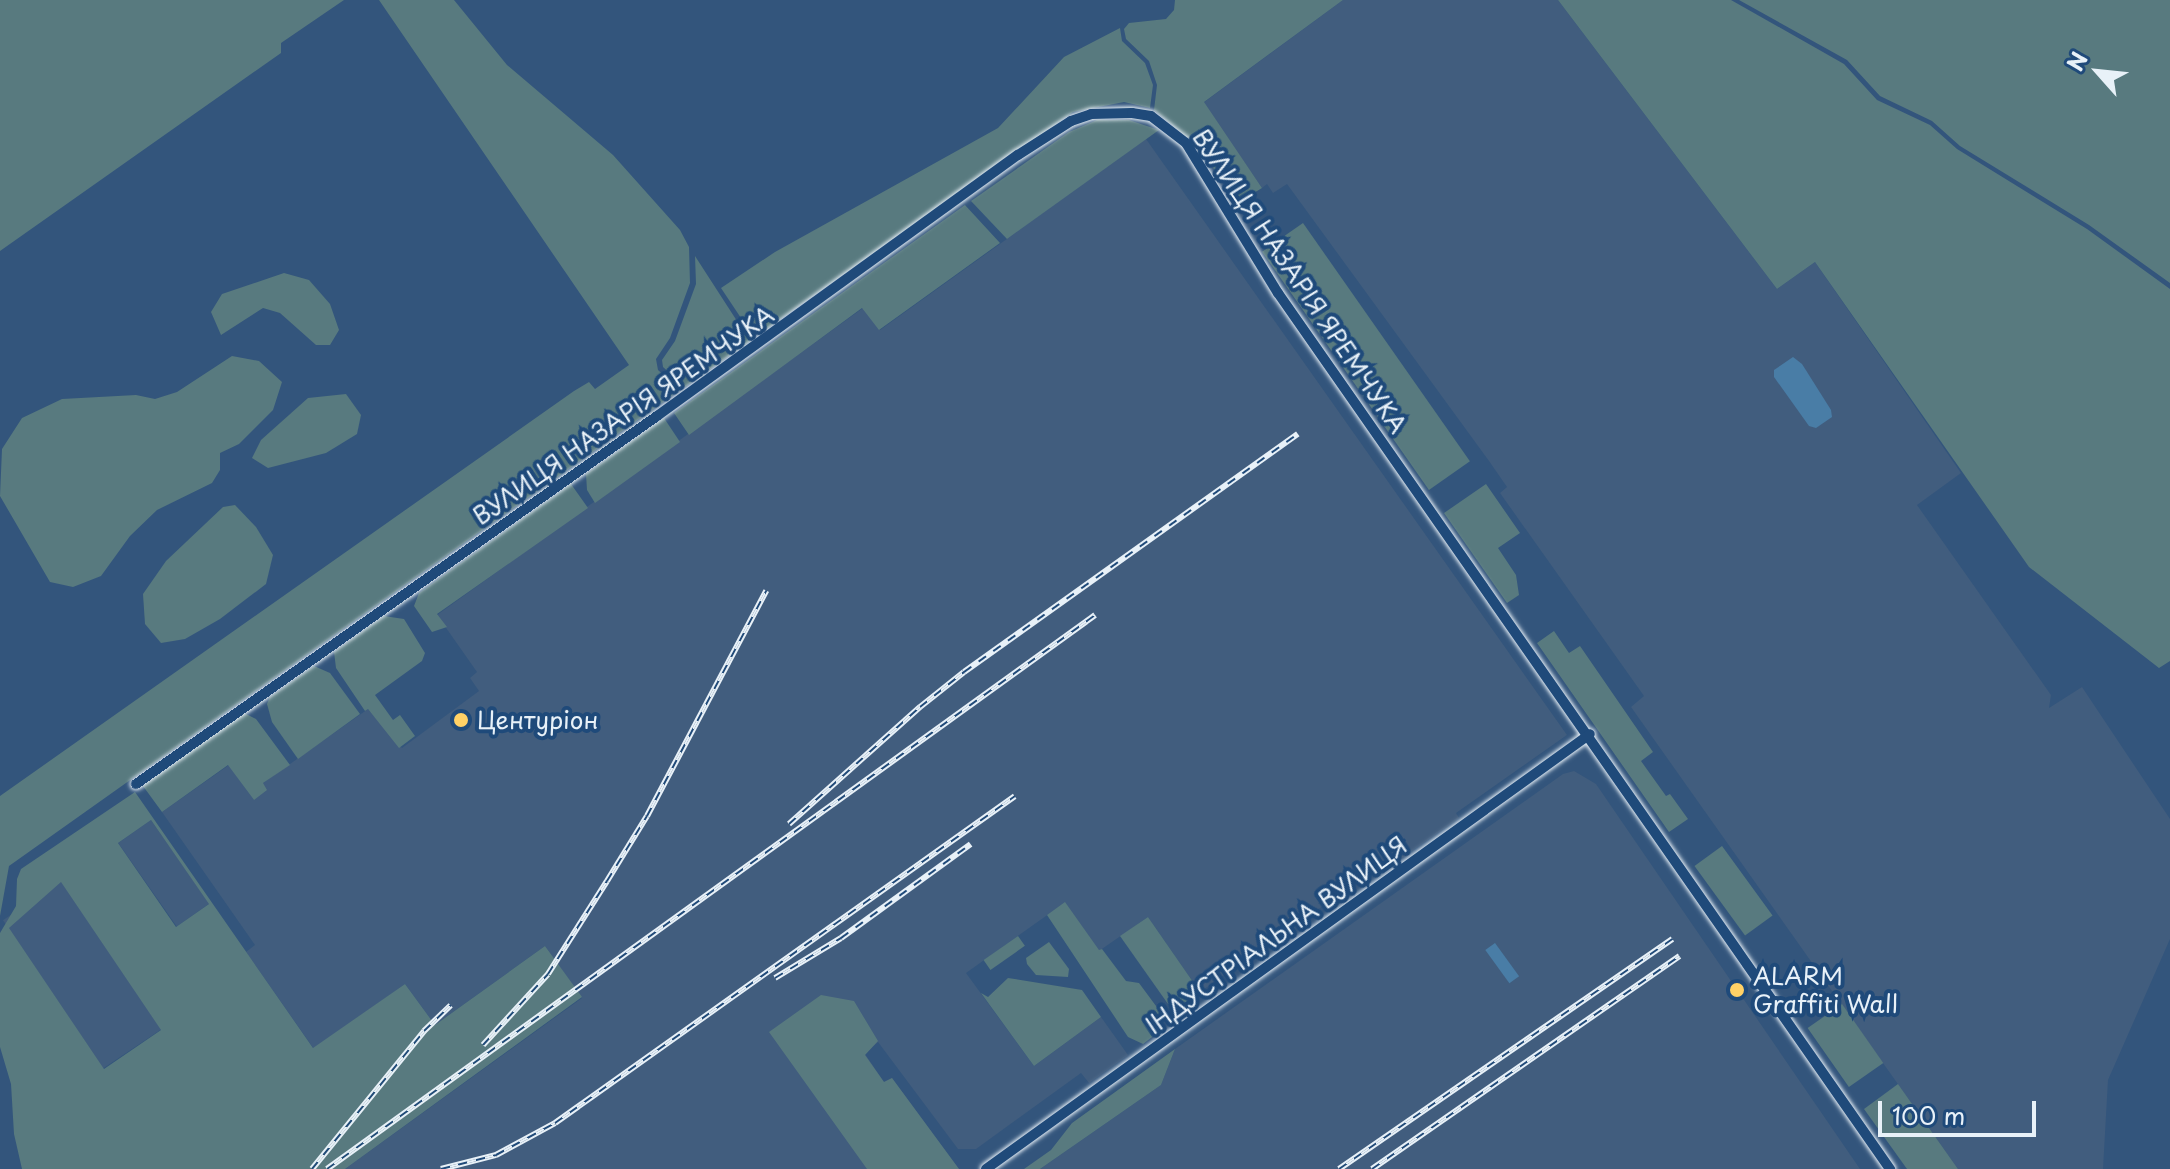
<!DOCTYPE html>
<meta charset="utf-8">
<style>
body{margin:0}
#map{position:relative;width:2170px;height:1169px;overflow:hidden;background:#33557c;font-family:"Playpen Sans",sans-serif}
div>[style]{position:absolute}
.built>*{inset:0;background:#415d7e;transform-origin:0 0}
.green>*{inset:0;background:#587a7f;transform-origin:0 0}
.water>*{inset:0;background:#497da6;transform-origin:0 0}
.roads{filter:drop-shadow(0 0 2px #e8f1f8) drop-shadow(0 0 2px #e8f1f8)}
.minor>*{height:10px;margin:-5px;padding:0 5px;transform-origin:5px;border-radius:5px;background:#1f4a7a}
.rail>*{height:6px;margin-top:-3px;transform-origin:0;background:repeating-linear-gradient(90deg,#1f4a7a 0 9px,#e8f1f8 0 18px);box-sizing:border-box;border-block:2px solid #e8f1f8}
.dots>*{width:22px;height:22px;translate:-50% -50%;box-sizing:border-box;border:4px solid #1f4a7a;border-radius:50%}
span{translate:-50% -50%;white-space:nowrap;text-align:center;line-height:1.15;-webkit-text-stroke:8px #1f4a7a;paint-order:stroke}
.street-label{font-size:24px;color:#e8f1f8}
.poi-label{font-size:24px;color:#e8f1f8}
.left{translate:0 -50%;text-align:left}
.north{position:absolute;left:2058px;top:32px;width:80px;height:80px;-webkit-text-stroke:6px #1f4a7a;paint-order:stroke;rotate:297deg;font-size:22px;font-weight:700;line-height:32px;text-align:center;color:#e8f1f8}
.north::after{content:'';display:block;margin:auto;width:28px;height:36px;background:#e8f1f8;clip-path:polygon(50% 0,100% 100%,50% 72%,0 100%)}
.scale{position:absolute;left:1878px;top:1101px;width:158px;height:36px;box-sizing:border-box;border:4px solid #e8f1f8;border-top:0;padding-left:10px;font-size:24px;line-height:28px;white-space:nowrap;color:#e8f1f8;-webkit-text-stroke:6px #1f4a7a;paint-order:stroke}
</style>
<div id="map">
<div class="built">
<div style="clip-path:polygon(1343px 0,1558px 0,1777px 289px,1815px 262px,1961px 473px,1917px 505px,2051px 695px,2049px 708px,2082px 687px,2170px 819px,2170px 939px,2108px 1080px,2103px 1169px,1958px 1169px,1631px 707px,1644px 696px,1500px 493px,1507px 487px,1489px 461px,1287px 184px,1273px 193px,1267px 184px,1262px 188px,1203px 103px)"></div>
<div style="clip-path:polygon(1146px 139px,1567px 735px,1456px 813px,1459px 818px,1384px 870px,1380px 866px,1200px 992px,1148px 917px,1099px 951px,1065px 903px,1053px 911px,966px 973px,1034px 1066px,1101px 1017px,1128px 1055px,1089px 1083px,1081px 1073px,976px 1149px,958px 1149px,878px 1042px,865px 1054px,884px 1082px,892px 1078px,959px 1169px,345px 1169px,582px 998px,545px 946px,435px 1025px,405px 984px,314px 1049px,246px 952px,255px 945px,162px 812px,229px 765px,254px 800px,263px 783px,368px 709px,402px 748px,479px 691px,470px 678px,477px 672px,437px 615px,863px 308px,880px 330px)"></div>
<div style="clip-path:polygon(1574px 771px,1596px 784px,1860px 1169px,1040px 1169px,1161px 1085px,1175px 1049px,1563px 774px)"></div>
<div style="left:151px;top:820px;width:102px;height:40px;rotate:55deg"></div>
<div style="left:61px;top:881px;width:179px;height:70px;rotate:56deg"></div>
</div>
<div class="green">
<div style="clip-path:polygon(0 0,344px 0,281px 43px,281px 53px,0 251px)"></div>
<div style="clip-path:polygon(379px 0,454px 0,507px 65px,613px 155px,680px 230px,689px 247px,690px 283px,670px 338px,656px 359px,658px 370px,680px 390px,9px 866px,0 916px,0 796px,574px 391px,589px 382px,595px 389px,629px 365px)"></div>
<div style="clip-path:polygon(1175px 0,1343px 0,1204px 102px,1262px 188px,1239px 202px,1195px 144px,1154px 110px,1157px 85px,1149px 61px,1126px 39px,1124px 29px,1129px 23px,1166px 19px,1174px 10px)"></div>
<div style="clip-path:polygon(1558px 0,1731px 0,1844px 64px,1877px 100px,1930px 125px,1957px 149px,2087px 229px,2170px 289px,2170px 661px,2159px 668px,2029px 567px,1815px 262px,1777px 289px)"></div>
<div style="clip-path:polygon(1739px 0,2170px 0,2170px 283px,2089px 225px,1960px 146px,1932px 121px,1880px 96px,1847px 60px)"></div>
<div style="clip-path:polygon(1120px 28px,1122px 41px,1145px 63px,1153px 85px,1150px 108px,1124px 102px,1073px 112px,758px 335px,741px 318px,721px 288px,775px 252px,998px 128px,1064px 57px)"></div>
<div style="clip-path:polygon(1097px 120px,1129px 120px,1159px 130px,1007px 239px,971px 201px,1069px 132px)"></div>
<div style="clip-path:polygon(965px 205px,1000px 243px,879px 330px,862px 308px,689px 435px,674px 413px)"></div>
<div style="left:1303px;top:223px;width:291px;height:50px;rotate:55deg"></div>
<div style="clip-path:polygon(695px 256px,737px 321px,753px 339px,685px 387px,663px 367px,662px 360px,675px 341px,696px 284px)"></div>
<div style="clip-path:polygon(284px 273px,309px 280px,330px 304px,339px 330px,330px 345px,316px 345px,280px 313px,263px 308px,221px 335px,211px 312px,222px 294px)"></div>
<div style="clip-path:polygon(232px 356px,259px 361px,282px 382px,273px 410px,239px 444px,220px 453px,220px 470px,212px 483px,157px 510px,130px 536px,101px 576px,73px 587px,50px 582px,0 496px,2px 449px,22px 418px,62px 399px,136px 395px,155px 399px,177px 392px)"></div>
<div style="clip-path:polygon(346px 394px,361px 415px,357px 434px,326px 453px,268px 468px,252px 458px,261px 440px,308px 398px)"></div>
<div style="clip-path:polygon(664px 418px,680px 442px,595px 503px,587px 490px,586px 474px)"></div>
<div style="clip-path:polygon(571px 484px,588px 508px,437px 614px,447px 627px,432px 632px,414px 606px,419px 593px)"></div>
<div style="clip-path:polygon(1486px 484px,1520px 533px,1498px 548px,1516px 575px,1519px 595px,1507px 603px,1444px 513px)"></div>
<div style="clip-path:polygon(235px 505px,256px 527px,273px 555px,266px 584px,220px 619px,185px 639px,161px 643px,145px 624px,143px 594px,166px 561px,223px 507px)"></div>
<div style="clip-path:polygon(384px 616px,404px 619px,425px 653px,422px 661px,375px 695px,393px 720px,400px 715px,415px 736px,399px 748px,368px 709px,365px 711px,336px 668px,334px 652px)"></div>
<div style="clip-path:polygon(1554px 631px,1569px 653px,1580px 646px,1653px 752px,1641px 761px,1666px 796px,1670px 794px,1688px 819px,1669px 832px,1537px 643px)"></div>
<div style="clip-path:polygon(314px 666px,330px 673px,360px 714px,298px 759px,272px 722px,267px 704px,270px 697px)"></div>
<div style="clip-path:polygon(244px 713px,256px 719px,290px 765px,263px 783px,267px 790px,254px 800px,228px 765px,162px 812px,143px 786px)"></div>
<div style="clip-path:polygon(evenodd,135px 792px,313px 1048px,405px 984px,435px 1025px,545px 946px,582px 997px,345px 1169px,22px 1169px,14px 1134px,11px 1084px,0 1047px,0 933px,16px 906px,17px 879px,21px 869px,135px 792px,151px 820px,209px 904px,176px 927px,118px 843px,151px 820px,135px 792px,61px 882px,161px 1030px,104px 1069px,9px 928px,61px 882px)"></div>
<div style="left:1722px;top:846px;width:86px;height:34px;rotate:54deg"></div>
<div style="clip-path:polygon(1065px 902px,1099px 950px,1102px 949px,1126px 981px,1139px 983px,1159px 1010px,1160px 1031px,1143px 1044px,1128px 1037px,1047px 915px)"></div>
<div style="clip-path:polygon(1148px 917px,1200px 992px,1179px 1007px,1168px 1004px,1120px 936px)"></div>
<div style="left:1018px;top:936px;width:12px;height:42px;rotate:55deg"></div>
<div style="clip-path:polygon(1049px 942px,1069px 969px,1068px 977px,1036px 975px,1027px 964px,1026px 958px)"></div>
<div style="clip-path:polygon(1008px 978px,1082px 990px,1101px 1017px,1034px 1066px,981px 993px,988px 997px)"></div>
<div style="clip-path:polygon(821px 995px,854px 1001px,878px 1041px,865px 1055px,884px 1082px,892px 1078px,959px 1169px,867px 1169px,769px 1032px)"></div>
<div style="left:1842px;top:1004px;width:72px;height:42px;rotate:55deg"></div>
<div style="clip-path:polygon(1175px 1049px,1161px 1085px,1040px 1169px,1024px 1169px,1051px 1150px,1072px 1123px)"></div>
<div style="clip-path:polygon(1898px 1084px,1958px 1169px,1907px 1169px,1864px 1109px)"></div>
</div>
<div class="water">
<div style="clip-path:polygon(1793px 357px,1802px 364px,1831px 410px,1832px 417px,1816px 428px,1809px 426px,1774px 377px,1774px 370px)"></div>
<div style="left:1495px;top:943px;width:41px;height:12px;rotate:54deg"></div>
</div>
<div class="roads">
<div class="minor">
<div style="left:136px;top:784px;width:638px;rotate:-35.23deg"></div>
<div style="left:657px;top:416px;width:445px;rotate:-35.9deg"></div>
<div style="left:1018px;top:155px;width:63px;rotate:-32.7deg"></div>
<div style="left:1071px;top:121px;width:21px;rotate:-19deg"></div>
<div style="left:1091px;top:114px;width:41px;rotate:-1.4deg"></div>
<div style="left:1132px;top:113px;width:19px;rotate:9deg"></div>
<div style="left:1151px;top:116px;width:44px;rotate:37.6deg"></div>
<div style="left:1186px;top:143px;width:176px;rotate:58.5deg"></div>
<div style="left:1278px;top:293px;width:1069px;rotate:55.06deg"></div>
<div style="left:986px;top:1169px;width:744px;rotate:-35.76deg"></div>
</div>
</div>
<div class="rail">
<div style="left:789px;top:824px;width:176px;rotate:-41.8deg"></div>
<div style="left:920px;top:707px;width:56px;rotate:-38.5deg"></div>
<div style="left:964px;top:672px;width:410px;rotate:-35.5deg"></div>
<div style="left:775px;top:978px;width:77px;rotate:-31.2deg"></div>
<div style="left:841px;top:938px;width:160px;rotate:-35.9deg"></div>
<div style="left:483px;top:1045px;width:96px;rotate:-47.5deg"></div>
<div style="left:548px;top:974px;width:110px;rotate:-57.6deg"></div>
<div style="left:607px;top:881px;width:76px;rotate:-58.4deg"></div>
<div style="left:647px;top:816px;width:255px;rotate:-62.1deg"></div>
<div style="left:312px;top:1169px;width:178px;rotate:-50.9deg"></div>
<div style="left:424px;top:1031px;width:37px;rotate:-44deg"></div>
<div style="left:327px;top:1169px;width:947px;rotate:-35.8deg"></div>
<div style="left:441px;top:1169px;width:57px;rotate:-14.3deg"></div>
<div style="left:496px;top:1155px;width:67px;rotate:-28.5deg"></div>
<div style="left:555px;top:1123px;width:564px;rotate:-35.41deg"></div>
<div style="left:1339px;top:1169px;width:405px;rotate:-34.6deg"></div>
<div style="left:1372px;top:1169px;width:374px;rotate:-34.7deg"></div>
</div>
<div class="dots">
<div style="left:461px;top:720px;background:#ffd166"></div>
<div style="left:1737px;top:990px;background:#ffd166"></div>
</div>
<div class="street-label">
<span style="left:1300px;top:281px;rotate:56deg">ВУЛИЦЯ НАЗАРІЯ ЯРЕМЧУКА</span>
<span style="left:623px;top:415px;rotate:-35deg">ВУЛИЦЯ НАЗАРІЯ ЯРЕМЧУКА</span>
<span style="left:1276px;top:935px;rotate:-36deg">ІНДУСТРІАЛЬНА ВУЛИЦЯ</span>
</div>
<div class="poi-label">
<span class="left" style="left:477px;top:720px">Центуріон</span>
<span class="left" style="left:1753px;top:990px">ALARM<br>Graffiti Wall</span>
</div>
<div class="north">N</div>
<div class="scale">100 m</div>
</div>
